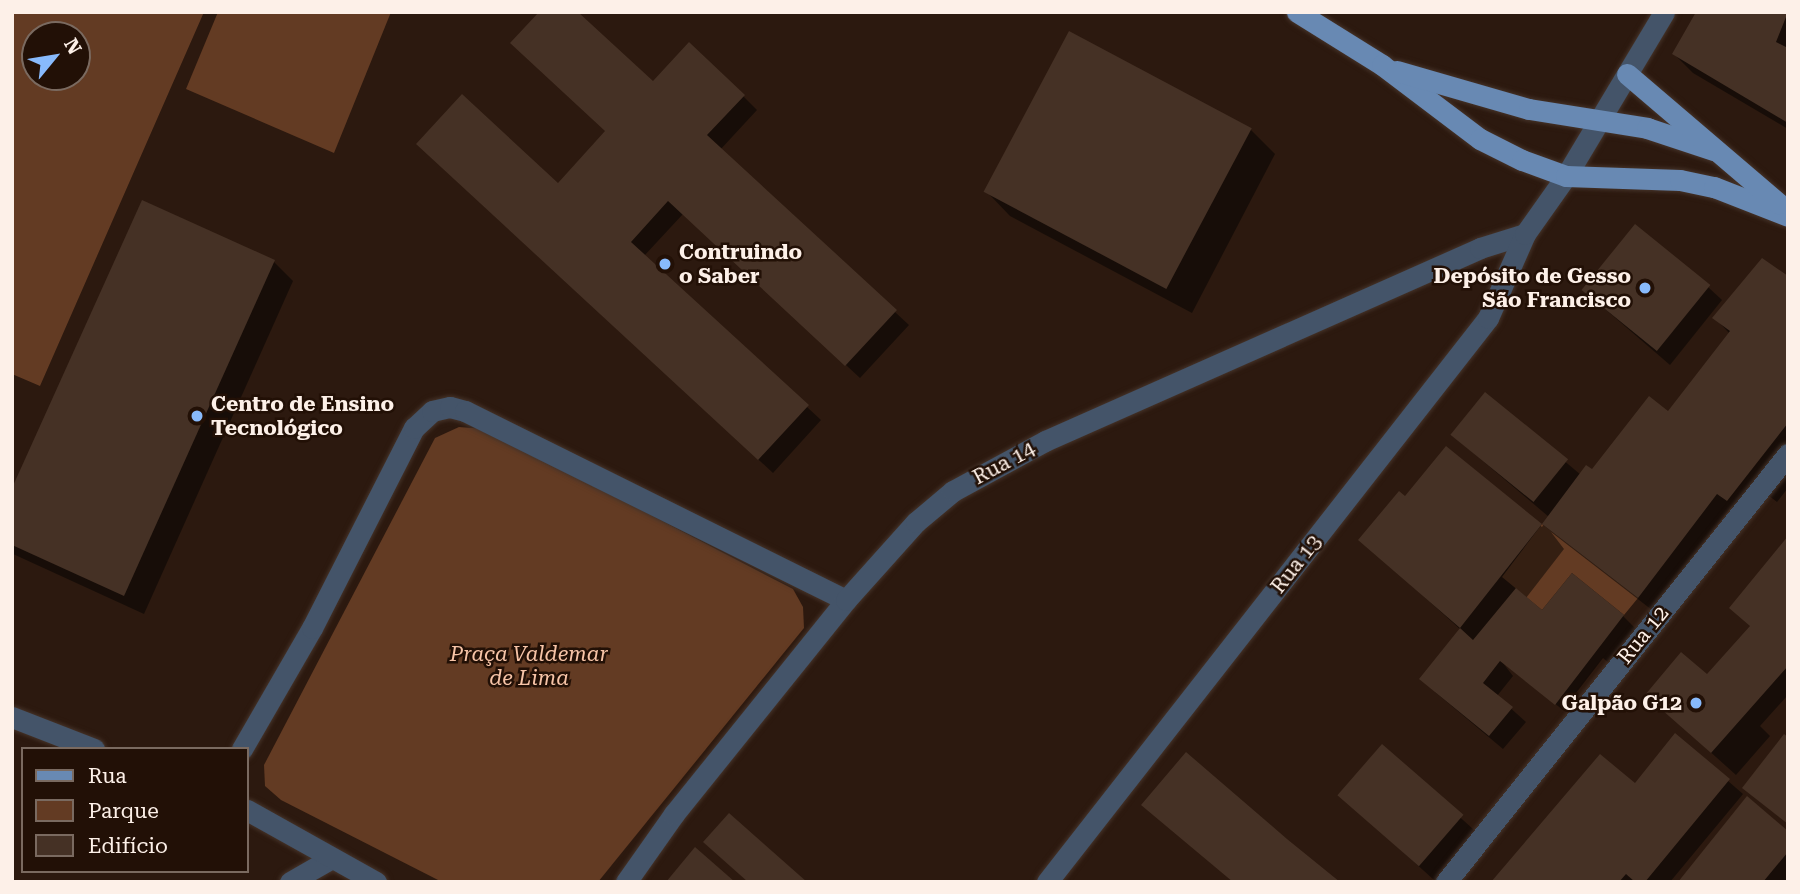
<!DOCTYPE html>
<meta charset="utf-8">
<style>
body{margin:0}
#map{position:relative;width:1800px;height:894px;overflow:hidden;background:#2c190f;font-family:"Roboto Serif",serif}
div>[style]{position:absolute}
.green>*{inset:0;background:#633b23}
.shadow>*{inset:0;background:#0007;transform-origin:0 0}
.building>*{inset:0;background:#453125;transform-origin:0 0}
.roads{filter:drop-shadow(0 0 2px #453329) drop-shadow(0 0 2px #453329)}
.minor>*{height:21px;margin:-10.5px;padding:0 10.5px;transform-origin:10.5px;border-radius:10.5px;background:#445469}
.tertiary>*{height:21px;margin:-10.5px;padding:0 10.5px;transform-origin:10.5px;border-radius:10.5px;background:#445469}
.primary>*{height:21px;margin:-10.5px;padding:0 10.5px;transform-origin:10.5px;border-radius:10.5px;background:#6889b3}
.dots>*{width:19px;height:19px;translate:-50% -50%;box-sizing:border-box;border:4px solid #221006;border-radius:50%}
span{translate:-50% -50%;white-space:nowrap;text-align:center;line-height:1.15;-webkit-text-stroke:5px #221006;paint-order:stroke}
.poi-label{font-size:21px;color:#fdf0e8;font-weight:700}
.left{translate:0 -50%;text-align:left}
.right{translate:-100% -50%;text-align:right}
.street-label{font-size:21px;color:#fdf0e8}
.park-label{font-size:21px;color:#f7c4a7;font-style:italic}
.frame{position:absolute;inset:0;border:14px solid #fdf0e8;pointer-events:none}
.legend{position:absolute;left:21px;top:747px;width:228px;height:126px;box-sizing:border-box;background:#221006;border:2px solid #7a6a60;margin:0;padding:9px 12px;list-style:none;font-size:21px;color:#fdf0e8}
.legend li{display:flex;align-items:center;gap:14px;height:35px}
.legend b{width:35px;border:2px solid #7a6a60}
.north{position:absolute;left:21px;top:21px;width:70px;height:70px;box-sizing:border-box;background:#221006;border:2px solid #7a6a60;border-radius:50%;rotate:60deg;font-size:19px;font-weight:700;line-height:28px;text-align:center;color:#fdf0e8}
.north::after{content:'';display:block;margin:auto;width:24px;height:32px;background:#88bafc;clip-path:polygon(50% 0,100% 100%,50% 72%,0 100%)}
</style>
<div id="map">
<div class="green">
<div style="clip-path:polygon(evenodd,12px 12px,204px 12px,40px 386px,12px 374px,12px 12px,35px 35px,77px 35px,77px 77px,35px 77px,35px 35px)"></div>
<div style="clip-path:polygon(218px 12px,391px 12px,334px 153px,186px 89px)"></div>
<div style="clip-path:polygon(459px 427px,485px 429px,793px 589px,803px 607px,804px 628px,598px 882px,442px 882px,281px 800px,265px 786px,264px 765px,435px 438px)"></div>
<div style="clip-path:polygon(1542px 524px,1638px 598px,1624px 615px,1572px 573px,1542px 610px,1502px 577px)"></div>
</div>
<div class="shadow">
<div style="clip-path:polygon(1788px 12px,1788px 129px,1693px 73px,1674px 54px)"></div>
<div style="clip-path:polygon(1069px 33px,1251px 130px,1275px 154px,1192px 313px,1010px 216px,987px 192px)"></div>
<div style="clip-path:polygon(653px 84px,743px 96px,757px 110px,720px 150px,909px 325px,860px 378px,683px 214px,644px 256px,821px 420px,773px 473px,432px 158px,558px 185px)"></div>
<div style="clip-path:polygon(274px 262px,293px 281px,144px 614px,13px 554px,12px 492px)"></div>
<div style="clip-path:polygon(1788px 279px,1788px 488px,1777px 502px,1760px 489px,1741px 514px,1732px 506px,1652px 610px,1551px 532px,1564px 549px,1526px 598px,1543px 612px,1623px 616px,1637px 630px,1610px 664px,1603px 658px,1563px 710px,1503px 663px,1513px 676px,1497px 696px,1526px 722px,1503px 749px,1435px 692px,1461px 630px,1361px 540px,1405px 498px,1446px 449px,1542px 527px,1549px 517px,1452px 435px,1485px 394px,1581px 475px,1592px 471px,1674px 419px,1730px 334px,1715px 318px)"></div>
<div style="clip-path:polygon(1708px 287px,1722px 300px,1670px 365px,1583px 290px)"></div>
<div style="clip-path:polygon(1788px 538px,1788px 695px,1760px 726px,1770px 736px,1736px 775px,1647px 695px,1717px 686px,1752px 627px)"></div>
<div style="clip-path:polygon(1676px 736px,1743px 794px,1670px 882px,1493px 882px,1635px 786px)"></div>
<div style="left:1382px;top:747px;width:140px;height:64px;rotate:42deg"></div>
<div style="clip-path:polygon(1788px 833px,1788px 882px,1681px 882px)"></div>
</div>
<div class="building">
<div style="clip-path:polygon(539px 12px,578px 12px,653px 81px,689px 42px,745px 95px,707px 135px,897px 310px,845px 366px,668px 201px,631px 242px,809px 405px,758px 460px,416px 144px,462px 94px,558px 183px,605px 131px,510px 43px)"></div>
<div style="clip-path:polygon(1696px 12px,1788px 12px,1776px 42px,1788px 48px,1788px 123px,1672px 54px)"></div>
<div style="left:1069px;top:31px;width:207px;height:182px;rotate:28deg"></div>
<div style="clip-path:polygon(142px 200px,275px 260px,124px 596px,12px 545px,12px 488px)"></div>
<div style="left:1635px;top:224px;width:97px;height:85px;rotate:39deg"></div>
<div style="clip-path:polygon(1762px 258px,1788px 276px,1788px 423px,1727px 501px,1717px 494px,1638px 598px,1542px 524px,1586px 465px,1592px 469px,1649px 396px,1668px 411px,1730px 331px,1712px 318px)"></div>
<div style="left:1485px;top:392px;width:107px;height:55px;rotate:39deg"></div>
<div style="clip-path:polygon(1446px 446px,1542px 524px,1460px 628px,1358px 540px,1399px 491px,1405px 496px)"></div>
<div style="clip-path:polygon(1788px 536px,1788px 666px,1711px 753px,1645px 695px,1681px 652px,1707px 674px,1750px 626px,1729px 608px)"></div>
<div style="clip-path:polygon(1572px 573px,1624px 615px,1555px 705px,1500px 661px,1483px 683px,1513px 707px,1489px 736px,1419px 679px,1460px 628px,1473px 640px,1516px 588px,1542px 610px)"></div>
<div style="clip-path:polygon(1675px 733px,1730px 779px,1645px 882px,1635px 882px,1626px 874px,1619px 882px,1491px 882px,1600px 754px,1635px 783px)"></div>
<div style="clip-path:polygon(1784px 734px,1788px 737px,1788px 824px,1742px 788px)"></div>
<div style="left:1382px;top:744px;width:108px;height:68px;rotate:41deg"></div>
<div style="clip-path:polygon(1186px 752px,1287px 839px,1340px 882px,1233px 882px,1141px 805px)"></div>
<div style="clip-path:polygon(1747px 796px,1788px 831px,1788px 852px,1763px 882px,1678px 882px)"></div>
<div style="clip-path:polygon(729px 813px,807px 882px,748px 882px,703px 842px)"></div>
<div style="clip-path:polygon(695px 847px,735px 882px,666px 882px)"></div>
</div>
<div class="roads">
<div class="minor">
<div style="left:242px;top:749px;width:140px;rotate:-60deg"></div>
<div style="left:312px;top:628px;width:225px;rotate:-63deg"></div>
<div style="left:414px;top:428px;width:25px;rotate:-43deg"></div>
<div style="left:432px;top:411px;width:18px;rotate:-13deg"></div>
<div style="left:450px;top:407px;width:16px;rotate:15deg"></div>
<div style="left:465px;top:411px;width:425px;rotate:26.4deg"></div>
<div style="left:290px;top:882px;width:48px;rotate:-29.7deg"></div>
<div style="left:626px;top:882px;width:83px;rotate:-54.8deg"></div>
<div style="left:674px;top:814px;width:275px;rotate:-51.2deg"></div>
<div style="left:846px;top:600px;width:105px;rotate:-48.1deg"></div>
<div style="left:916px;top:522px;width:48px;rotate:-40deg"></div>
<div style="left:953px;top:491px;width:105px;rotate:-28.5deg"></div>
<div style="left:1045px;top:441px;width:476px;rotate:-23.9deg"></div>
<div style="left:1480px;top:248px;width:47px;rotate:-17.3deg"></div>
<div style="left:1047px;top:882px;width:716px;rotate:-51.98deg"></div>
<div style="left:1488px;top:318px;width:92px;rotate:-66.2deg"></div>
<div style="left:1525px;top:234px;width:71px;rotate:-54.7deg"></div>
<div style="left:1566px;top:176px;width:191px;rotate:-59.1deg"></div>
<div style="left:1446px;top:882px;width:548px;rotate:-51.37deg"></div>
</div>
<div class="tertiary">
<div style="left:12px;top:717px;width:88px;rotate:21.3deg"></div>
<div style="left:247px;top:810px;width:148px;rotate:29.2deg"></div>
</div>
<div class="primary">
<div style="left:1297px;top:12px;width:100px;rotate:31.9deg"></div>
<div style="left:1382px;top:65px;width:123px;rotate:37.1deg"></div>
<div style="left:1480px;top:139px;width:47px;rotate:26.6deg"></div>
<div style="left:1522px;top:160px;width:47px;rotate:20deg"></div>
<div style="left:1566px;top:176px;width:114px;rotate:2deg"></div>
<div style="left:1680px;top:180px;width:35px;rotate:12deg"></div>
<div style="left:1714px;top:187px;width:79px;rotate:21.4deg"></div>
<div style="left:1397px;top:71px;width:137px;rotate:16.1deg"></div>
<div style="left:1529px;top:109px;width:120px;rotate:9.1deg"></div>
<div style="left:1647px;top:128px;width:70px;rotate:18.4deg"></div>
<div style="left:1627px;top:74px;width:199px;rotate:40.5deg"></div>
</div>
</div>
<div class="dots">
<div style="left:665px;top:264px;background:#88bafc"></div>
<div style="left:1645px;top:288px;background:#88bafc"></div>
<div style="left:197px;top:416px;background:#88bafc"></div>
<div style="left:1696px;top:703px;background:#88bafc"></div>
</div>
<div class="poi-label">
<span class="left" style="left:679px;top:264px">Contruindo<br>o Saber</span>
<span class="right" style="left:1631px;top:288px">Depósito de Gesso<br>São Francisco</span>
<span class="left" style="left:211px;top:416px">Centro de Ensino<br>Tecnológico</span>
<span class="right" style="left:1682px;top:703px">Galpão G12</span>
</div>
<div class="street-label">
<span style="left:1004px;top:463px;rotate:-28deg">Rua 14</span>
<span style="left:1296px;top:564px;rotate:-52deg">Rua 13</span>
<span style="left:1643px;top:635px;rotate:-51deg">Rua 12</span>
</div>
<div class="park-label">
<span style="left:529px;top:666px">Praça Valdemar<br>de Lima</span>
</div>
<div class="frame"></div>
<ul class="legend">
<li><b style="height:9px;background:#6889b3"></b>Rua</li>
<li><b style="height:19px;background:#633b23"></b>Parque</li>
<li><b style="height:19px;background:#453125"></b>Edifício</li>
</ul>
<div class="north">N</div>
</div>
